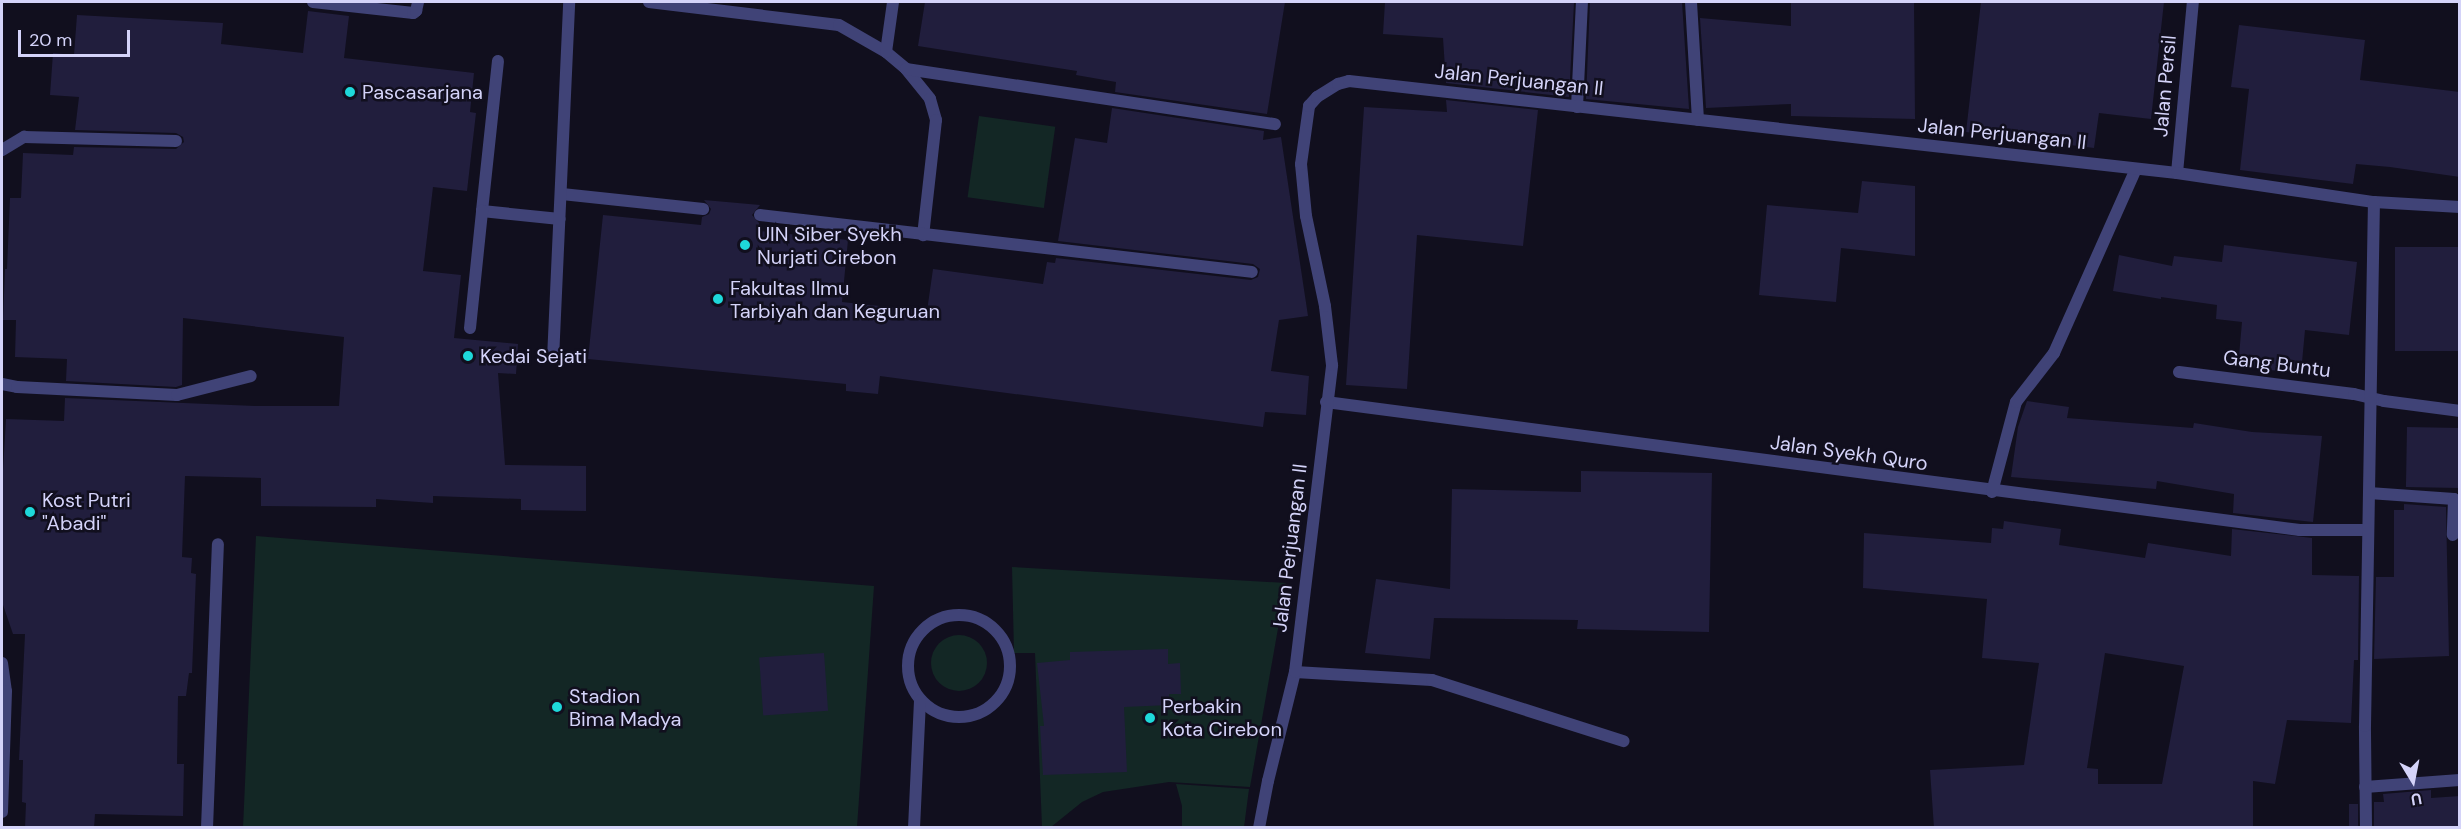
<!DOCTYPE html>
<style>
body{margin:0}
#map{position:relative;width:2461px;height:829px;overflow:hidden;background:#110f1e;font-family:"DM Sans",sans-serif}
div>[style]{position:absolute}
.green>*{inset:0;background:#132725;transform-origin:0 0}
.round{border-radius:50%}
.building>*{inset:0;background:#211e3d;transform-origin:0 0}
.lane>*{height:12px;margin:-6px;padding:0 6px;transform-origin:6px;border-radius:6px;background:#404377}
.lane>.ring{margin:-6px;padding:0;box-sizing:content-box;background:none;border:12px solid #404377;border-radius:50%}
.street>*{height:12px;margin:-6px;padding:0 6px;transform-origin:6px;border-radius:6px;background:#404377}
.dots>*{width:16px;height:16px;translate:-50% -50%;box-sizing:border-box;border:3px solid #110f1e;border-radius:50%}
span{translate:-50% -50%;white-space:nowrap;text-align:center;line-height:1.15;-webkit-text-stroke:5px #110f1e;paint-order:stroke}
.street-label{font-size:20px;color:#d4d3f9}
.poi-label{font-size:20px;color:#d4d3f9}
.left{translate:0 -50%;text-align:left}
.frame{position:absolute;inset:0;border:3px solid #d4d3f9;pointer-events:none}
.north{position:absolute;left:2383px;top:751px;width:60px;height:60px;-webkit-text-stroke:4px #110f1e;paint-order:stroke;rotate:170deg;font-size:16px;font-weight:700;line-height:24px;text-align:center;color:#d4d3f9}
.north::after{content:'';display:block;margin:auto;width:21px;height:27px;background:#d4d3f9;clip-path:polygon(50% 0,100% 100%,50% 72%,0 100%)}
.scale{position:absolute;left:18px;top:30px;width:112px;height:27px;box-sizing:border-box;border:3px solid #d4d3f9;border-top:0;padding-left:8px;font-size:18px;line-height:21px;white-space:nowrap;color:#d4d3f9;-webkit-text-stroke:4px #110f1e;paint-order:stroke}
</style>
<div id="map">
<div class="green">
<div style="left:979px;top:116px;width:77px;height:82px;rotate:8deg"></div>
<div style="clip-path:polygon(256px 536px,874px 586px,857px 827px,243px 828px)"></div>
<div style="clip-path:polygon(1012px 567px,1286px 583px,1250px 787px,1169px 782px,1103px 792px,1082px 802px,1051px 827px,1042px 827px,1035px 653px,1014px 653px)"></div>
<div class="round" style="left:931px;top:635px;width:56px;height:56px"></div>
<div style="clip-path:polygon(1176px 784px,1249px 789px,1244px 827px,1182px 827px,1182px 806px)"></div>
</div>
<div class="building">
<div style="clip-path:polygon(925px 2px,1285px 2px,1267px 114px,1115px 92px,1116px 82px,1076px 75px,1077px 71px,918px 46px)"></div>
<div style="clip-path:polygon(1385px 2px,1574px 3px,1569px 97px,1446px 83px,1443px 38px,1383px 34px)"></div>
<div style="clip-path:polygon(1590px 2px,1682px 2px,1689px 109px,1586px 99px)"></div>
<div style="clip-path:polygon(1791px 2px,1914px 2px,1915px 119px,1791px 116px,1791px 104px,1706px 108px,1700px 18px,1791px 26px)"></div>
<div style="clip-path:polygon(1981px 2px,2164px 2px,2151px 119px,2099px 113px,2094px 148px,1966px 132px)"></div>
<div style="clip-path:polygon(308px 11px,349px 16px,344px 58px,474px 73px,470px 112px,476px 113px,467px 191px,433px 187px,423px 271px,461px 275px,454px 338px,518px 344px,516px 374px,498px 373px,505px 465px,586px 466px,586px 511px,521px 510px,521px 499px,433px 496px,433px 503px,376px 499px,376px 507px,261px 506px,261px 478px,185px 476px,182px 557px,192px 558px,191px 573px,196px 574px,192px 673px,189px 673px,186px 696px,178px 696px,177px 764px,184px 764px,183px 816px,95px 814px,94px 828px,25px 828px,26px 803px,22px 802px,23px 760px,19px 760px,25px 634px,13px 634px,2px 602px,2px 487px,6px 419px,64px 421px,65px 398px,255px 406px,339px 406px,344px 337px,183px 318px,182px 385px,176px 387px,66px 381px,67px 359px,15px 357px,16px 320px,3px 320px,5px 269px,7px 269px,10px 198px,21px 198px,23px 153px,73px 155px,74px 147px,176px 149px,184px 142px,183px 137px,176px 133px,75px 130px,79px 97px,50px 95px,53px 53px,74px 55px,77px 15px,223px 23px,221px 44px,303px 53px)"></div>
<div style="clip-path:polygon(2239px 25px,2365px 40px,2360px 80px,2460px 92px,2460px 177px,2390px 167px,2356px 164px,2353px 184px,2240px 170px,2249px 89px,2231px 87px)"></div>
<div style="clip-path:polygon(1446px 100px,1538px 110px,1523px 246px,1417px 235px,1407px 389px,1346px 385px,1364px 107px,1447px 112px)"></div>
<div style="clip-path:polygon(1112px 108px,1264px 131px,1263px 140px,1281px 137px,1308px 316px,1279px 320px,1271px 371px,1309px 376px,1306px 415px,1265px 412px,1263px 427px,880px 376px,878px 394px,846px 391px,846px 384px,588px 359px,603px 215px,701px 225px,702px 217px,709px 214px,711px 209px,704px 200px,760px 205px,752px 215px,759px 223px,759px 231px,848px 240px,842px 302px,927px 311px,933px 269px,1043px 284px,1047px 262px,1055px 263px,1056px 258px,1251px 280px,1258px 277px,1260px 269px,1253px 264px,1058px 241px,1075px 138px,1107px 143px)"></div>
<div style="clip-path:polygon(1862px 181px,1915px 186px,1915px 256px,1841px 248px,1836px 302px,1759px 295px,1767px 205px,1858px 213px)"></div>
<div style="clip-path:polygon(2224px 245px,2357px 262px,2349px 335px,2305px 330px,2301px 373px,2238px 367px,2242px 322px,2216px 319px,2217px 305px,2161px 297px,2161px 299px,2113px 291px,2119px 255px,2172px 266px,2174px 256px,2222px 262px)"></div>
<div style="left:2460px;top:247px;width:104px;height:65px;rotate:90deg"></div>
<div style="clip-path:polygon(2027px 401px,2069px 407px,2067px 418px,2193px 428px,2194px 423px,2252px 432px,2322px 436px,2313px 522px,2233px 513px,2234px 494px,2157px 481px,2156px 489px,2011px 477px,2018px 427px)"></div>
<div style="left:2407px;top:427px;width:53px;height:60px;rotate:1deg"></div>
<div style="clip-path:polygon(1581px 471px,1712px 473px,1709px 632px,1577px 629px,1578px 620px,1434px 618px,1430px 659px,1365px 653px,1376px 579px,1450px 589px,1452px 489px,1581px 492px)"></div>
<div style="clip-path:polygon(2404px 504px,2446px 507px,2449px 656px,2374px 659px,2376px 577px,2394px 577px,2394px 510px,2404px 510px)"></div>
<div style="clip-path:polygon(evenodd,2004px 521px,2061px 529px,2059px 545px,2145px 558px,2148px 543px,2231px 556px,2232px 529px,2312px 538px,2312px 575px,2359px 576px,2358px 660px,2354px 660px,2351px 723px,2287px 720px,2275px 784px,2253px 781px,2253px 828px,1934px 828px,1930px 770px,2024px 765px,2039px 663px,1982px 658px,1987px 599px,1863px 588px,1864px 533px,1991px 543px,1992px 528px,2003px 529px,2004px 521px,2105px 653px,2184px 666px,2162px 784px,2098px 784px,2098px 769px,2087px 768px,2105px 653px)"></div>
<div style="clip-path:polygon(1168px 649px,1168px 664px,1180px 663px,1181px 694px,1169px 694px,1170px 705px,1124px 707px,1127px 772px,1043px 775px,1040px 726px,1044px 726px,1037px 663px,1070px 660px,1070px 652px)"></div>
<div style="left:824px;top:653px;width:58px;height:65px;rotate:86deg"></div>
<div style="clip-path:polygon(2431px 790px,2431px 798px,2460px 796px,2460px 828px,2374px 828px,2374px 802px,2384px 802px,2383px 794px)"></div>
<div style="left:2349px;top:804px;width:9px;height:24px"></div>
</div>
<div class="lane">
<div style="left:313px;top:2px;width:101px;rotate:6.3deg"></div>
<div style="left:413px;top:13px;width:4px;rotate:-34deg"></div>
<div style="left:416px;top:11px;width:9px;rotate:-77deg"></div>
<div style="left:649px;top:2px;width:191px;rotate:6.9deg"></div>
<div style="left:839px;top:25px;width:54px;rotate:29.9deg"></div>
<div style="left:886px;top:52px;width:26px;rotate:40deg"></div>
<div style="left:906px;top:69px;width:38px;rotate:51deg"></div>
<div style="left:930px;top:99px;width:22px;rotate:74deg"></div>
<div style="left:936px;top:120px;width:116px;rotate:96.4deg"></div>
<div style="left:886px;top:52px;width:50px;rotate:-82deg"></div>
<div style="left:498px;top:61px;width:151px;rotate:96.1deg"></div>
<div style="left:482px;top:211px;width:78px;rotate:5.9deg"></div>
<div style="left:906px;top:69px;width:373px;rotate:8.5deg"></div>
<div style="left:562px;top:194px;width:142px;rotate:6.1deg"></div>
<div style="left:760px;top:215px;width:495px;rotate:6.6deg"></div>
<div style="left:470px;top:328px;width:118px;rotate:-84.1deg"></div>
<div style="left:553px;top:359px;width:357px;rotate:-87.4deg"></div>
<div class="ring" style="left:908px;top:615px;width:90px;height:90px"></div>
<div style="left:914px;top:828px;width:128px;rotate:-87.3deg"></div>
</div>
<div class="street">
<div style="left:1691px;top:2px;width:118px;rotate:86.6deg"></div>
<div style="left:1577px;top:107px;width:105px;rotate:-87.3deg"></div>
<div style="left:2px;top:150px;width:26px;rotate:-31deg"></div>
<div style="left:24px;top:137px;width:152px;rotate:1.5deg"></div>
<div style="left:2177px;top:173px;width:172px;rotate:-84.7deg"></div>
<div style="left:2179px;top:372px;width:176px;rotate:7.2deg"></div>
<div style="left:2354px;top:394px;width:31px;rotate:13deg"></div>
<div style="left:2384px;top:401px;width:77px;rotate:7.5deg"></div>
<div style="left:2px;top:384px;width:15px;rotate:11deg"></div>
<div style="left:17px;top:387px;width:160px;rotate:2.9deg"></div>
<div style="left:177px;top:395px;width:76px;rotate:-14.4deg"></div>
<div style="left:1326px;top:402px;width:982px;rotate:7.49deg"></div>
<div style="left:2300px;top:530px;width:68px"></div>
<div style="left:1992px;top:492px;width:93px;rotate:-75.1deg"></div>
<div style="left:2016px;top:402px;width:62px;rotate:-52.2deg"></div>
<div style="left:2054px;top:353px;width:201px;rotate:-66deg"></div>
<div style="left:2369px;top:493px;width:85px;rotate:4deg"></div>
<div style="left:2454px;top:499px;width:36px;rotate:92deg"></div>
<div style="left:2px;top:663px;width:28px;rotate:82deg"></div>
<div style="left:6px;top:691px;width:121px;rotate:91.9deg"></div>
<div style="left:1295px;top:672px;width:137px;rotate:3.3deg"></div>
<div style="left:1432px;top:680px;width:201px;rotate:17.7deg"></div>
<div style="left:2365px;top:787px;width:95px;rotate:-4.2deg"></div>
<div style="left:207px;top:828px;width:284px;rotate:-87.8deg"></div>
<div style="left:1259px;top:828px;width:48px;rotate:-79.2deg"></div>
<div style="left:1268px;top:781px;width:112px;rotate:-76.1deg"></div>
<div style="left:1295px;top:672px;width:309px;rotate:-83.1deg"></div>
<div style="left:1332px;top:365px;width:59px;rotate:-96.8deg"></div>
<div style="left:1325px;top:306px;width:92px;rotate:-101.9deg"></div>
<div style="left:1306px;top:216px;width:52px;rotate:-95.5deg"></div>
<div style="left:1301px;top:164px;width:59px;rotate:-82.1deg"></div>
<div style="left:1309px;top:106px;width:12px;rotate:-48deg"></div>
<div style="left:1317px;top:97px;width:25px;rotate:-32deg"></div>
<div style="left:1338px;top:84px;width:11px;rotate:-15deg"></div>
<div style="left:1349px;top:81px;width:833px;rotate:6.34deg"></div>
<div style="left:2177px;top:173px;width:199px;rotate:8.4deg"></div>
<div style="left:2374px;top:202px;width:86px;rotate:3.3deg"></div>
<div style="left:2366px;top:828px;width:102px;rotate:-90.6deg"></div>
<div style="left:2365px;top:726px;width:524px;rotate:-89.02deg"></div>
</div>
<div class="dots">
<div style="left:350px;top:92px;background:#1ed8da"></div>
<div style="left:745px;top:245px;background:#1ed8da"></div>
<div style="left:718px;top:299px;background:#1ed8da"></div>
<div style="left:468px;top:356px;background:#1ed8da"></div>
<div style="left:30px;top:512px;background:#1ed8da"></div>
<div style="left:557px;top:707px;background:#1ed8da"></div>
<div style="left:1150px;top:718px;background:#1ed8da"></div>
</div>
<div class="street-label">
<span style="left:1519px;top:80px;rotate:6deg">Jalan Perjuangan II</span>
<span style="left:2165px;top:86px;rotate:-85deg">Jalan Persil</span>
<span style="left:2002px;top:134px;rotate:6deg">Jalan Perjuangan II</span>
<span style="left:2277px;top:364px;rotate:7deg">Gang Buntu</span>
<span style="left:1849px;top:453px;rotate:8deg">Jalan Syekh Quro</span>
<span style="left:1290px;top:548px;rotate:-83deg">Jalan Perjuangan II</span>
</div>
<div class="poi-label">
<span class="left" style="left:362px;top:92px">Pascasarjana</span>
<span class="left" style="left:757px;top:246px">UIN Siber Syekh<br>Nurjati Cirebon</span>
<span class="left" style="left:730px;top:300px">Fakultas Ilmu<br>Tarbiyah dan Keguruan</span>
<span class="left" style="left:480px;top:356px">Kedai Sejati</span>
<span class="left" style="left:42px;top:512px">Kost Putri<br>"Abadi"</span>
<span class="left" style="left:569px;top:708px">Stadion<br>Bima Madya</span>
<span class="left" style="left:1162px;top:718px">Perbakin<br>Kota Cirebon</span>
</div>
<div class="frame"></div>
<div class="north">U</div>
<div class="scale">20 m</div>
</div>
